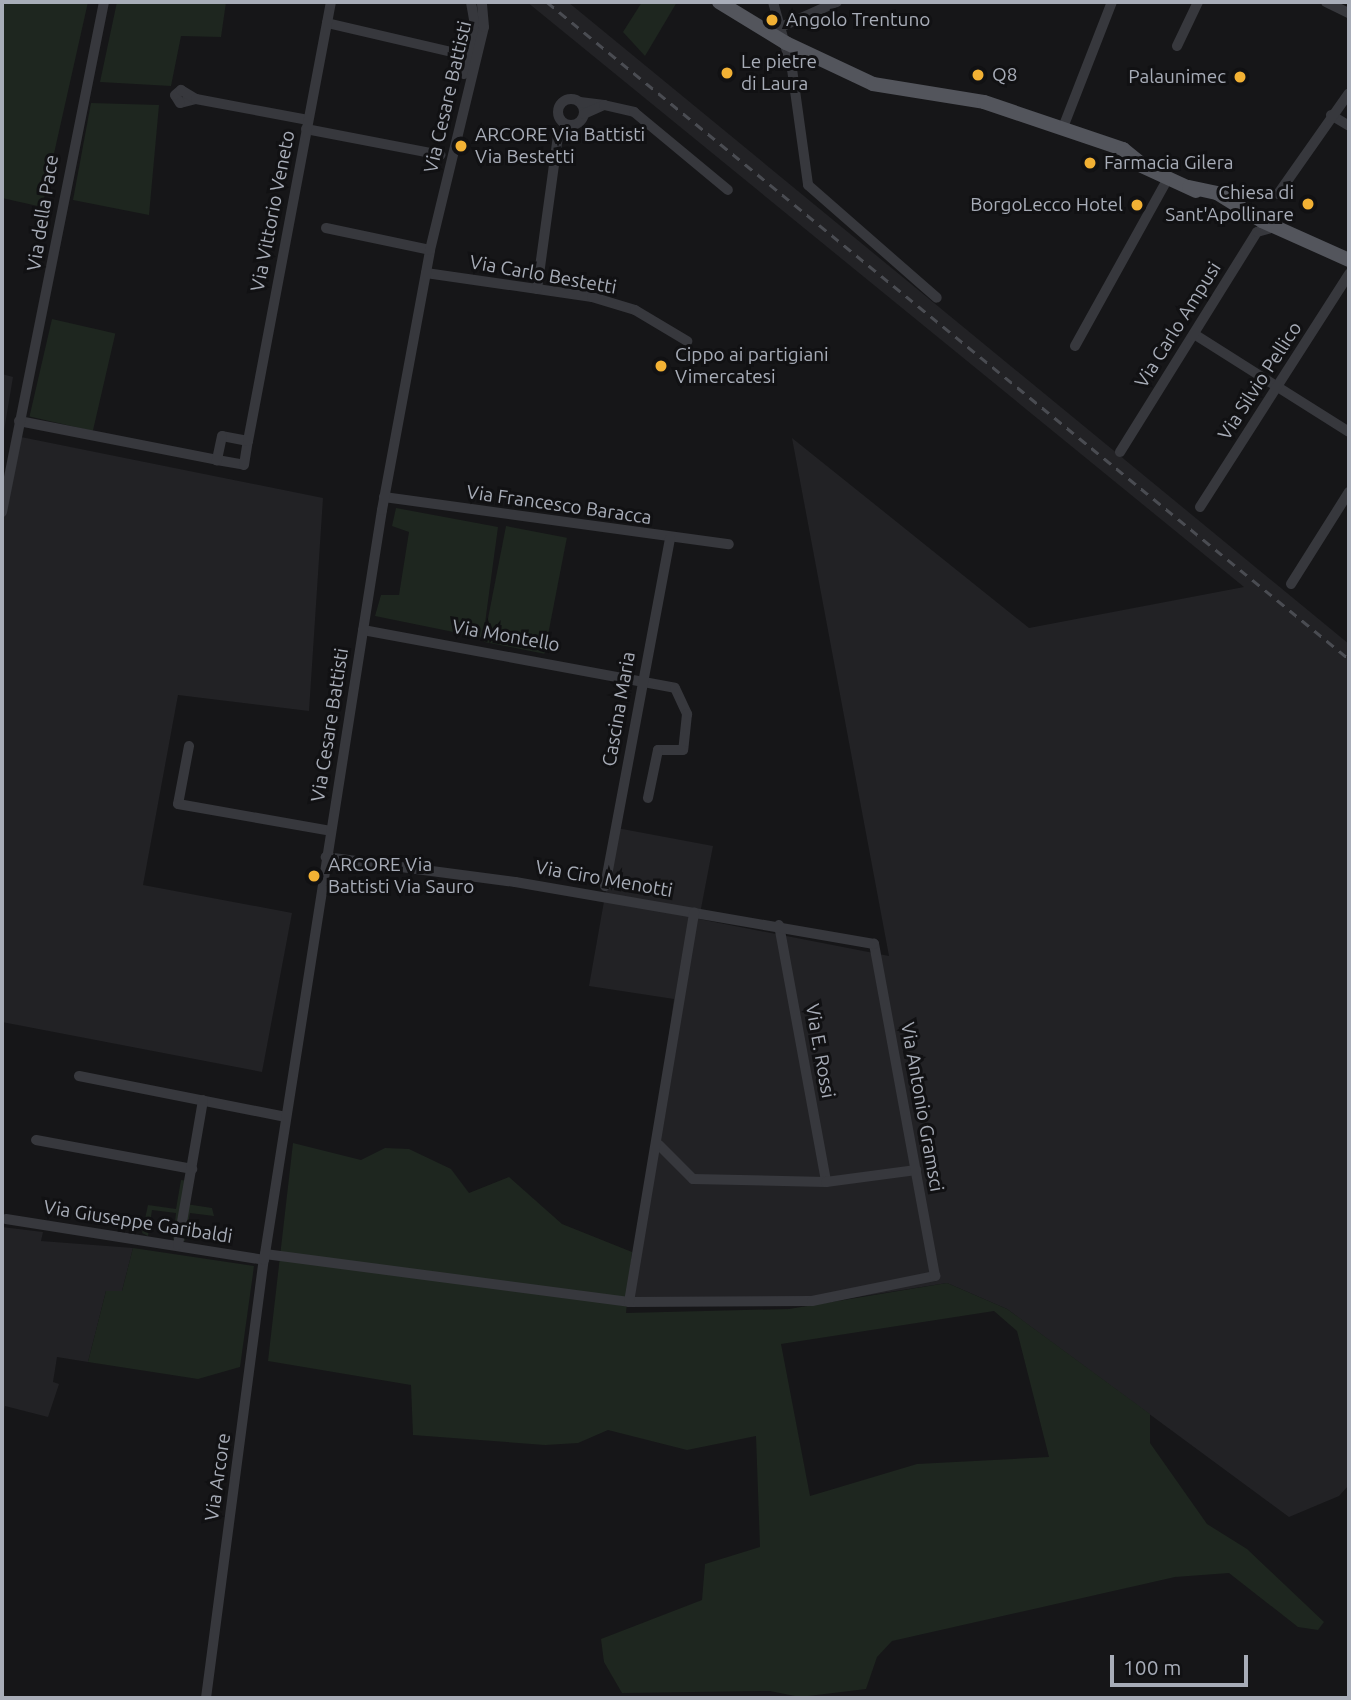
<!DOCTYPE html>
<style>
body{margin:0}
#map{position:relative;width:1351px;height:1700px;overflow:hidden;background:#161618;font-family:Ubuntu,sans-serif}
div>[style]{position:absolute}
.built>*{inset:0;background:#222225}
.green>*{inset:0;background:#1e261f;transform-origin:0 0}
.minor>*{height:10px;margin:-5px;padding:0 5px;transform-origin:5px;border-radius:5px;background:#37383d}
.minor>.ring{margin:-5px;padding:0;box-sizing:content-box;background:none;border:10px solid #37383d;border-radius:50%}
.major>*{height:14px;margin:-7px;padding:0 7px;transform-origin:7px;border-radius:7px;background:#53555c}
.rail>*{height:2.5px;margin-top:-1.25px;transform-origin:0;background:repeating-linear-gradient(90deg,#4a4c52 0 9px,transparent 0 16px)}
.dots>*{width:19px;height:19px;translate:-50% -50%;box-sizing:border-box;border:4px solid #111113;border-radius:50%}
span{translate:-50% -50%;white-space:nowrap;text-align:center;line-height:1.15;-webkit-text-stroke:6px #111113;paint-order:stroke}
.poi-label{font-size:19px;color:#a8adb8}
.left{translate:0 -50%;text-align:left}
.right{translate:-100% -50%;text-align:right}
.street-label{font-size:19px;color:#a8adb8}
.frame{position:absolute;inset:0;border:4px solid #a8adb8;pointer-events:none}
.scale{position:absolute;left:1110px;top:1655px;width:138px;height:32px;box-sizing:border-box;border:4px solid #a8adb8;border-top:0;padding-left:9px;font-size:21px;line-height:24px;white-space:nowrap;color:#a8adb8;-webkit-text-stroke:5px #111113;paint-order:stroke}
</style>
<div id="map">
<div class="built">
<div style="clip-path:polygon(527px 2px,568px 2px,1349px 644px,1349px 1485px,1339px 1496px,1289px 1517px,1007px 1309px,947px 1283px,813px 1304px,631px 1306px,674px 999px,589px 986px,617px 828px,713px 846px,699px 919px,889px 956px,792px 438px,1029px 628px,1244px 587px)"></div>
<div style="clip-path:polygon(2px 374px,13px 377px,2px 443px)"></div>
<div style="clip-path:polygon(16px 436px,323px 498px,309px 711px,178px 695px,143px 885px,292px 913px,262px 1072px,2px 1022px,2px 525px)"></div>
<div style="clip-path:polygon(2px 1227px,43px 1232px,41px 1241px,133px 1248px,122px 1291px,106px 1291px,88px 1362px,57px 1357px,53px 1382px,59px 1384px,48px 1417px,5px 1406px,2px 1419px)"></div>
</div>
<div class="green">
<div style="clip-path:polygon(2px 2px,88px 2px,42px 207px,2px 198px)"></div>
<div style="clip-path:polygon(117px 2px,226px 2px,221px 37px,181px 36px,171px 86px,100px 82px)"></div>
<div style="clip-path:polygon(642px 2px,677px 2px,645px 56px,623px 32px)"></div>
<div style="clip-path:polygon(91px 103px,159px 105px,149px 215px,73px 200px)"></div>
<div style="left:52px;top:319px;width:65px;height:100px;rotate:13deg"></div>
<div style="clip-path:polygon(396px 508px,498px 527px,483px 638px,375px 616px,381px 595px,399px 595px,409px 532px,392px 526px)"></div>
<div style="left:506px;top:526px;width:62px;height:118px;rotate:11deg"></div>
<div style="clip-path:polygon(evenodd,293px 1143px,361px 1160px,385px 1148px,409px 1149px,451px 1169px,469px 1193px,509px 1177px,562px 1224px,632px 1252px,626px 1313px,789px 1309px,947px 1283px,1007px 1309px,1150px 1414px,1150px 1443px,1207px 1524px,1247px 1549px,1324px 1622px,1318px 1630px,1298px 1627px,1229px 1573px,1175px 1577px,892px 1641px,877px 1657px,866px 1689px,800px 1697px,770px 1691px,622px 1693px,604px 1662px,601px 1639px,702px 1600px,705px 1564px,760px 1547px,756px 1436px,687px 1450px,608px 1430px,578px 1443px,545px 1445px,413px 1435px,411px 1385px,268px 1361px,293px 1143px,994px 1311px,1017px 1331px,1049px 1457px,917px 1464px,810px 1496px,781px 1344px,994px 1311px)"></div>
<div style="clip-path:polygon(181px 1180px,189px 1181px,186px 1204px,212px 1208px,214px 1216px,190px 1213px,185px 1241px,173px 1239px,176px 1213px,152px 1210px,148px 1236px,142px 1233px,148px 1205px,176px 1209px)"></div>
<div style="clip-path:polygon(133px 1248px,254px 1266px,240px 1367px,198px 1379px,88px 1362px,106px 1291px,122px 1291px)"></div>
</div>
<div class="minor">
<div style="left:773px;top:2px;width:70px;rotate:74.2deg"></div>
<div style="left:792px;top:69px;width:117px;rotate:82.1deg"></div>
<div style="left:808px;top:185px;width:171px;rotate:41.2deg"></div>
<div style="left:1326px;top:2px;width:25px;rotate:26deg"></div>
<div style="left:327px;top:23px;width:150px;rotate:13.1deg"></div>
<div style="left:783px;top:26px;width:59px;rotate:-24deg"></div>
<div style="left:1177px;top:46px;width:49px;rotate:-64.5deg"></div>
<div style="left:464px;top:74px;width:50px;rotate:-77.3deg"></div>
<div style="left:475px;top:25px;width:23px;rotate:-100deg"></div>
<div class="ring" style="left:558px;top:99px;width:16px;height:16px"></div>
<div style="left:196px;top:99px;width:16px;rotate:166deg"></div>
<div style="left:180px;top:103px;width:9px;rotate:-122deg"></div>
<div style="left:175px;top:95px;width:8px;rotate:-40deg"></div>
<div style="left:181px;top:90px;width:17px;rotate:31deg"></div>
<div style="left:196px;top:99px;width:114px;rotate:10.6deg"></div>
<div style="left:580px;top:102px;width:24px;rotate:7deg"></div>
<div style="left:604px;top:105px;width:22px;rotate:156deg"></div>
<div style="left:604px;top:105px;width:31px;rotate:13deg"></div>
<div style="left:634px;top:112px;width:122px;rotate:39.7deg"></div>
<div style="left:1331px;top:115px;width:21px;rotate:31deg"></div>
<div style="left:306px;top:129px;width:137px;rotate:10.9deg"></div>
<div style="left:1062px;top:130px;width:137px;rotate:-68.7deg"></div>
<div style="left:1278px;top:194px;width:123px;rotate:-54.9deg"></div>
<div style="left:326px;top:228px;width:106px;rotate:11.9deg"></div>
<div style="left:426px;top:273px;width:168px;rotate:8.2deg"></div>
<div style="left:592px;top:297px;width:45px;rotate:16.8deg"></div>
<div style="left:635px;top:310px;width:61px;rotate:30.8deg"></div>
<div style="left:537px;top:289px;width:154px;rotate:-82.2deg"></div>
<div style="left:1194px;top:334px;width:183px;rotate:32.3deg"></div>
<div style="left:1075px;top:346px;width:192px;rotate:-61deg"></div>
<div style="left:19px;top:421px;width:202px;rotate:11.1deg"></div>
<div style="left:217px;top:460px;width:27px;rotate:10deg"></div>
<div style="left:244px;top:465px;width:24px;rotate:-81deg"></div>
<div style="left:248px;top:441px;width:26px;rotate:-169deg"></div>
<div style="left:222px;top:436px;width:25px;rotate:102deg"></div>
<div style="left:248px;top:441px;width:447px;rotate:-79.3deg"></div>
<div style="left:1120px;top:452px;width:259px;rotate:-58.1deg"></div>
<div style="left:1257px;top:232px;width:18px;rotate:-16deg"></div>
<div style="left:384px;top:497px;width:348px;rotate:7.8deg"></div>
<div style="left:1200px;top:507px;width:277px;rotate:-57.4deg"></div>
<div style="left:2px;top:512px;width:520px;rotate:-78.69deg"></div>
<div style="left:1291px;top:584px;width:109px;rotate:-57.8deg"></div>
<div style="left:363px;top:630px;width:317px;rotate:10.5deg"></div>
<div style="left:675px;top:688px;width:29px;rotate:65deg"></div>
<div style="left:687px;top:714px;width:36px;rotate:96deg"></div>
<div style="left:683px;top:750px;width:25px;rotate:180deg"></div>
<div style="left:658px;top:750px;width:49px;rotate:101.8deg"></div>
<div style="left:189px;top:746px;width:59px;rotate:100.7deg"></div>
<div style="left:178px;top:804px;width:155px;rotate:10deg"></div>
<div style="left:605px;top:886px;width:354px;rotate:-79.4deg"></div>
<div style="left:779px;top:925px;width:261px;rotate:79.6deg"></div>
<div style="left:79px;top:1076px;width:211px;rotate:11.2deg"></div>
<div style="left:36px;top:1140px;width:159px;rotate:10.5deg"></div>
<div style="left:659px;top:1145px;width:48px;rotate:45deg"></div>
<div style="left:693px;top:1179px;width:133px;rotate:1.3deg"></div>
<div style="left:826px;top:1182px;width:91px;rotate:-7.6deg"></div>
<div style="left:6px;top:1219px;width:261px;rotate:9deg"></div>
<div style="left:178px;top:1245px;width:147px;rotate:-80.2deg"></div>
<div style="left:265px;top:1254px;width:367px;rotate:7.5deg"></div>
<div style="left:629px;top:1302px;width:183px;rotate:-0.3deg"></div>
<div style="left:812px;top:1301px;width:126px;rotate:-11.5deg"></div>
<div style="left:935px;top:1276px;width:338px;rotate:-100.4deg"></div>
<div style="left:874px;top:944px;width:364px;rotate:-170.2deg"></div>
<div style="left:515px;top:882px;width:191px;rotate:-172.5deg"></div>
<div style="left:629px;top:1302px;width:395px;rotate:-80.5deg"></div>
<div style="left:206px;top:1698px;width:442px;rotate:-82.5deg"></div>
<div style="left:264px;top:1260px;width:759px;rotate:-81.06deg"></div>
<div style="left:382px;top:510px;width:264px;rotate:-79.5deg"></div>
<div style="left:430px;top:250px;width:229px;rotate:-76.4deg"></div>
<div style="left:484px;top:27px;width:25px;rotate:-95deg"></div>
</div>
<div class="major">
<div style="left:719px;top:2px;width:79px;rotate:31.5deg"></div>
<div style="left:786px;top:43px;width:96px;rotate:25.2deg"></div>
<div style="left:873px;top:84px;width:112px;rotate:9.2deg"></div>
<div style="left:984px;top:102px;width:147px;rotate:18.7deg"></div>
<div style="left:1123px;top:149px;width:27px;rotate:39deg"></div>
<div style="left:1135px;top:163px;width:67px;rotate:24.7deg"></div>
<div style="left:1189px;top:187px;width:29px;rotate:12deg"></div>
<div style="left:1217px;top:193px;width:53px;rotate:31.9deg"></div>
<div style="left:1262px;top:221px;width:95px;rotate:24.1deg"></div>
</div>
<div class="rail">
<div style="left:547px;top:2px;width:1037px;rotate:39.32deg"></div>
</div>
<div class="dots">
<div style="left:772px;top:20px;background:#f2b134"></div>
<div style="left:727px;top:73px;background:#f2b134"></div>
<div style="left:978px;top:75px;background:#f2b134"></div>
<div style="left:1240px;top:77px;background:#f2b134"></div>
<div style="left:461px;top:146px;background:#f2b134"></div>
<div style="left:1090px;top:163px;background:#f2b134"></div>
<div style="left:1308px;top:204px;background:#f2b134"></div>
<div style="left:1137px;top:205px;background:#f2b134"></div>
<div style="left:661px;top:366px;background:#f2b134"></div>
<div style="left:314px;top:876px;background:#f2b134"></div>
</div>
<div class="poi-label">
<span class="left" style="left:786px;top:20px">Angolo Trentuno</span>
<span class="left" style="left:741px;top:73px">Le pietre<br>di Laura</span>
<span class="left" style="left:992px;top:75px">Q8</span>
<span class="right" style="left:1226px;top:77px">Palaunimec</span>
<span class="left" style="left:475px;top:146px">ARCORE Via Battisti<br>Via Bestetti</span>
<span class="left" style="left:1104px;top:163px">Farmacia Gilera</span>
<span class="right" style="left:1294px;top:204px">Chiesa di<br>Sant'Apollinare</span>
<span class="right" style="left:1123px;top:205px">BorgoLecco Hotel</span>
<span class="left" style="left:675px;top:366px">Cippo ai partigiani<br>Vimercatesi</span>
<span class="left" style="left:328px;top:876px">ARCORE Via<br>Battisti Via Sauro</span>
</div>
<div class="street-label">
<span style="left:448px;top:97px;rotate:-77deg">Via Cesare Battisti</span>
<span style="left:273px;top:211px;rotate:-79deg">Via Vittorio Veneto</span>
<span style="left:43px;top:213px;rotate:-81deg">Via della Pace</span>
<span style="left:543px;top:275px;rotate:10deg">Via Carlo Bestetti</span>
<span style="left:1178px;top:325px;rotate:-58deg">Via Carlo Ampusi</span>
<span style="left:1260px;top:381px;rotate:-57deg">Via Silvio Pellico</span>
<span style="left:559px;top:505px;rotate:8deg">Via Francesco Baracca</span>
<span style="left:506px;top:636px;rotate:10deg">Via Montello</span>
<span style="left:619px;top:709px;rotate:-80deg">Cascina Maria</span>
<span style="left:330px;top:725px;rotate:-81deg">Via Cesare Battisti</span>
<span style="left:604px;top:879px;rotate:10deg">Via Ciro Menotti</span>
<span style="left:820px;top:1051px;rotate:80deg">Via E. Rossi</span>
<span style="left:922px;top:1107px;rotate:80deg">Via Antonio Gramsci</span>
<span style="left:138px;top:1222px;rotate:9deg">Via Giuseppe Garibaldi</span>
<span style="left:218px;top:1477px;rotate:-82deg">Via Arcore</span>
</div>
<div class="frame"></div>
<div class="scale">100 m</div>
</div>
